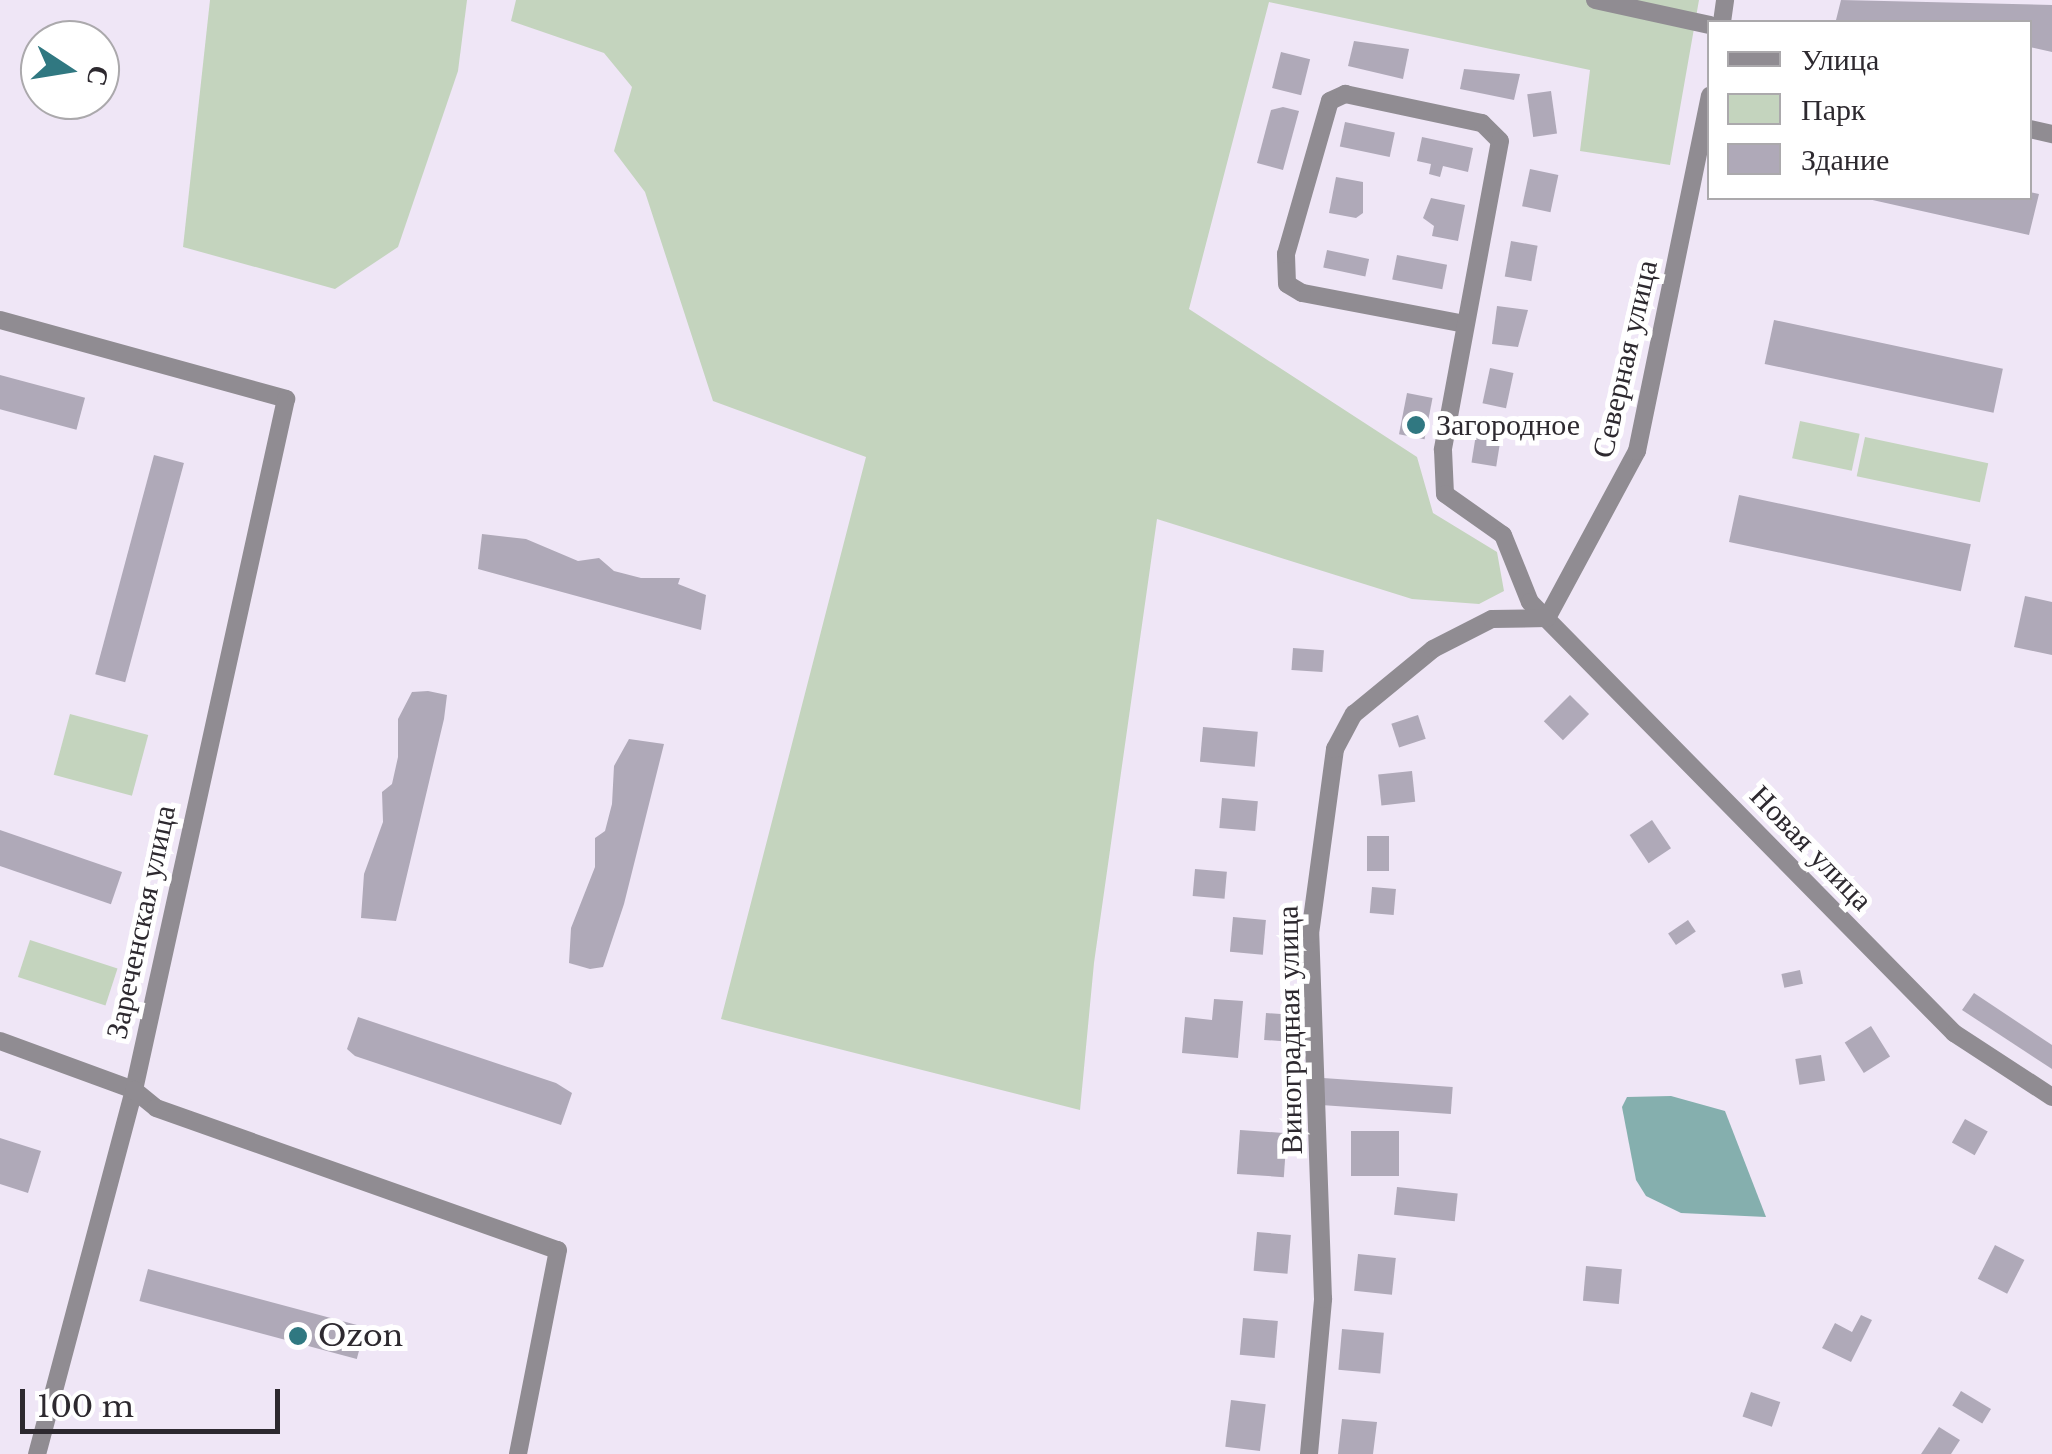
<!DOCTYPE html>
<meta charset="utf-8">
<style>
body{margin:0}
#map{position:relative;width:2052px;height:1454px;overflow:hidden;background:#efe6f6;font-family:"Libre Baskerville",serif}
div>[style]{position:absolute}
.green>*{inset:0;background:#c4d4be;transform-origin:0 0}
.water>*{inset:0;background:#85afae}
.building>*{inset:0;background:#afa9b8;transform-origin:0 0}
.minor>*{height:18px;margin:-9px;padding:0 9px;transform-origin:9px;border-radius:9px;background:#908c92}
.dots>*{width:28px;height:28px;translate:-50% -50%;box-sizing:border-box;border:5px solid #fff;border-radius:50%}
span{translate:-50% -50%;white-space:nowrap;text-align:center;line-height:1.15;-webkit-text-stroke:10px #fff;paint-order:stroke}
.street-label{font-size:30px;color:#2d292f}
.poi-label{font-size:30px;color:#2d292f}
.left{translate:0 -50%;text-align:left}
.legend{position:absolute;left:1707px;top:20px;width:325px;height:180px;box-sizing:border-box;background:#fff;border:2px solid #aba9ac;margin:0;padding:12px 18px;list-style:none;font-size:30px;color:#2d292f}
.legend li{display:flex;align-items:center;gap:20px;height:50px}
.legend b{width:50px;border:2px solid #aba9ac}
.north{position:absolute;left:20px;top:20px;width:100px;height:100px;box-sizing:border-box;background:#fff;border:2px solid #aba9ac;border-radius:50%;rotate:102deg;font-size:28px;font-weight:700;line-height:40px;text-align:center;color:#2d292f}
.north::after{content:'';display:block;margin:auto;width:35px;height:45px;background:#307881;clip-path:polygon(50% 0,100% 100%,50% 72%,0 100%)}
.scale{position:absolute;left:20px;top:1389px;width:260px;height:45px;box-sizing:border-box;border:5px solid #2d292f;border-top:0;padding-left:12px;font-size:30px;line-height:35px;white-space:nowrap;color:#2d292f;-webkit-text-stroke:8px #fff;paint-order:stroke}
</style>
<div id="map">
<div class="green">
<div style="clip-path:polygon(210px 0,467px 0,458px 71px,398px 247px,335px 289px,183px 247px)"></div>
<div style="clip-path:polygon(516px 0,1699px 0,1670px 165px,1580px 151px,1590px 70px,1269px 2px,1189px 309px,1417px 457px,1433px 513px,1497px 552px,1504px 591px,1479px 604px,1412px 599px,1157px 519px,1094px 963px,1080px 1110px,721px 1019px,866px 457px,713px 401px,645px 192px,614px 151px,632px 87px,604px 53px,511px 21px)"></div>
<div style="left:1800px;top:421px;width:61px;height:38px;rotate:12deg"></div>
<div style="left:1865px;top:437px;width:126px;height:40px;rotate:12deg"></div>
<div style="left:70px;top:714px;width:81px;height:63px;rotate:15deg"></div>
<div style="left:30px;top:940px;width:92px;height:39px;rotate:18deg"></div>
</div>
<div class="water">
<div style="clip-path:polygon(1671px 1096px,1725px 1111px,1766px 1217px,1681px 1213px,1646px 1196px,1636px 1180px,1622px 1107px,1627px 1097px)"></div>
</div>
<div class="building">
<div style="clip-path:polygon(1841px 0,2052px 5px,2052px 52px,2030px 47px,2030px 22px,1848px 22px,1836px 20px)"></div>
<div style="clip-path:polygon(1354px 41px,1409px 49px,1403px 79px,1348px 66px)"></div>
<div style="left:1281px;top:52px;width:30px;height:37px;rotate:14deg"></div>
<div style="clip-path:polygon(1464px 69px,1520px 74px,1514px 100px,1460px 89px)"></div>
<div style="left:1551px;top:91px;width:43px;height:24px;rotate:82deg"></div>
<div style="clip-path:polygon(1283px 107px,1299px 111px,1283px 170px,1257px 163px,1271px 110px)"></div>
<div style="left:1345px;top:122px;width:51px;height:25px;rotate:12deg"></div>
<div style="clip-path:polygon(1422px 137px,1473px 148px,1468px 172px,1443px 166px,1440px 177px,1429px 174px,1431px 164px,1417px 161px)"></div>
<div style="left:1530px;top:169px;width:29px;height:38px;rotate:12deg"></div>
<div style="clip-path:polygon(1336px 177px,1363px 182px,1363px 213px,1356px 218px,1329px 213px)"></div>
<div style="clip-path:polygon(2030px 192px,2039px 194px,2029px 235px,1868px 199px,2030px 198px)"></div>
<div style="clip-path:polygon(1431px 198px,1465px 205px,1458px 241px,1432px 236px,1434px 226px,1423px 218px)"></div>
<div style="left:1511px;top:241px;width:27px;height:36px;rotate:10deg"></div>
<div style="left:1327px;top:250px;width:43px;height:18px;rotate:12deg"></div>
<div style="left:1397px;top:255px;width:51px;height:25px;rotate:11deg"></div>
<div style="clip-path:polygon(1497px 306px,1528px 310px,1518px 347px,1492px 344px)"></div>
<div style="left:1774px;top:320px;width:234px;height:45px;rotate:12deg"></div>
<div style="left:1490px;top:368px;width:24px;height:36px;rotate:12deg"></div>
<div style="left:0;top:375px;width:88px;height:33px;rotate:15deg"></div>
<div style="left:1407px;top:393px;width:26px;height:42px;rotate:11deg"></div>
<div style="left:1477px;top:428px;width:25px;height:35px;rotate:9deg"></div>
<div style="left:154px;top:455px;width:31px;height:227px;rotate:15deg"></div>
<div style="left:1739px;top:495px;width:237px;height:48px;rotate:12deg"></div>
<div style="clip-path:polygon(482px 534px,526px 539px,578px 561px,599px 558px,614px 571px,641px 578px,680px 578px,678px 584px,706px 595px,701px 630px,478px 569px)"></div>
<div style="clip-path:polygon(2025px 596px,2052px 602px,2052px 655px,2014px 647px)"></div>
<div style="left:1293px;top:648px;width:31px;height:22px;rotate:4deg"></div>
<div style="clip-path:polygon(428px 691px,447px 695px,444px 719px,396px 921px,361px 918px,364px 874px,383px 822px,382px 792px,392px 784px,398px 757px,398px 719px,412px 692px)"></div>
<div style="left:1570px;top:695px;width:27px;height:37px;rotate:45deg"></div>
<div style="left:1418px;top:715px;width:25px;height:28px;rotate:72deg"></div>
<div style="left:1203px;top:727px;width:55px;height:35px;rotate:5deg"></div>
<div style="clip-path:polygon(629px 739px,664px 744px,624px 904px,603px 967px,590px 969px,569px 963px,571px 928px,595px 867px,595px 838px,605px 831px,612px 804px,614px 766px)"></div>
<div style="left:1412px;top:771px;width:31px;height:34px;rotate:84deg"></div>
<div style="left:1222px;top:798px;width:36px;height:30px;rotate:5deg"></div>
<div style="left:1652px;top:820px;width:34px;height:27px;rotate:56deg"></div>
<div style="left:0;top:830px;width:129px;height:34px;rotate:19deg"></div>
<div style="left:1367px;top:836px;width:22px;height:35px"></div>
<div style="left:1195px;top:869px;width:32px;height:27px;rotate:5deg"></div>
<div style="left:1372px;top:887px;width:24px;height:26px;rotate:5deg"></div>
<div style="left:1233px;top:917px;width:33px;height:35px;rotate:5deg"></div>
<div style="left:1688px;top:920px;width:14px;height:24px;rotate:56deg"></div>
<div style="left:1800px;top:970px;width:14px;height:19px;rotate:78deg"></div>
<div style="clip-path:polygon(1974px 993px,2052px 1045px,2052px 1069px,1962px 1010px)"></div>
<div style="clip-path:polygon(1214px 999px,1243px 1001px,1238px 1058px,1182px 1053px,1185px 1017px,1212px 1020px)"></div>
<div style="left:1266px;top:1013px;width:26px;height:27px;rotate:4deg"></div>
<div style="clip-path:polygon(358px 1017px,556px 1083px,572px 1093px,561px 1125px,355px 1056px,347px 1049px)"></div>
<div style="left:1871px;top:1026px;width:36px;height:31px;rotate:58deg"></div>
<div style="left:1821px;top:1055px;width:26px;height:26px;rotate:81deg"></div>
<div style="left:1323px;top:1078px;width:130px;height:27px;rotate:4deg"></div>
<div style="left:1965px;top:1119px;width:26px;height:27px;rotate:29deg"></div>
<div style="left:1240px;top:1130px;width:47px;height:44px;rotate:4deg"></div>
<div style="left:1351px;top:1131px;width:48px;height:45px"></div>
<div style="clip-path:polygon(0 1138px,41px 1151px,28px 1193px,0 1184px)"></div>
<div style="left:1397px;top:1187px;width:61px;height:28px;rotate:6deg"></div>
<div style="left:1257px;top:1232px;width:34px;height:39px;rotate:5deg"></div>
<div style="left:1995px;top:1245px;width:33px;height:38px;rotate:27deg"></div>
<div style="left:1358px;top:1254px;width:38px;height:37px;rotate:6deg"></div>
<div style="left:1586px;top:1266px;width:36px;height:35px;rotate:5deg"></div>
<div style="left:148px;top:1269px;width:225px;height:33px;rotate:15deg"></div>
<div style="clip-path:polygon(1861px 1315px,1872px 1320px,1851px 1362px,1822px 1348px,1835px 1323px,1852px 1332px)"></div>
<div style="left:1243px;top:1318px;width:35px;height:37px;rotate:5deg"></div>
<div style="left:1342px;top:1329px;width:42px;height:41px;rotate:5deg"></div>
<div style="left:1961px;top:1391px;width:35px;height:17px;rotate:31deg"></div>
<div style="left:1751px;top:1392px;width:31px;height:26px;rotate:19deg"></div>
<div style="left:1231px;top:1400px;width:35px;height:47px;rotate:7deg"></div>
<div style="clip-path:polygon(1342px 1419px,1377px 1422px,1373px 1454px,1338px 1454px)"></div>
<div style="clip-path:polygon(1939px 1427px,1960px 1440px,1951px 1454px,1921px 1454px)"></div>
</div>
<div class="minor">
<div style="left:1595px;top:0;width:118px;rotate:12.3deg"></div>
<div style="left:1722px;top:22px;width:22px;rotate:-82deg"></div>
<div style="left:2030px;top:129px;width:23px;rotate:13deg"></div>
<div style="left:0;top:320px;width:297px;rotate:15.4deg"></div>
<div style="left:286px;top:399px;width:708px;rotate:102.41deg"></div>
<div style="left:134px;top:1090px;width:377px;rotate:104.9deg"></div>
<div style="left:1465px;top:324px;width:166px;rotate:-169.2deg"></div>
<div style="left:1302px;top:293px;width:17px;rotate:-149deg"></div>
<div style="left:1287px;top:284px;width:30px;rotate:-92deg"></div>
<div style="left:1286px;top:254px;width:159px;rotate:-74deg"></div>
<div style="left:1330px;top:101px;width:17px;rotate:-25deg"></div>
<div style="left:1345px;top:94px;width:140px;rotate:12deg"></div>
<div style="left:1482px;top:123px;width:25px;rotate:45deg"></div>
<div style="left:1500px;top:141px;width:314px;rotate:100.5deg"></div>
<div style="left:1443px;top:450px;width:44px;rotate:87.4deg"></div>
<div style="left:1445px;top:494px;width:71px;rotate:35.3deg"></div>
<div style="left:1503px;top:535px;width:72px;rotate:68.1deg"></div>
<div style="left:1530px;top:602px;width:605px;rotate:45.47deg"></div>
<div style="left:1954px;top:1033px;width:117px;rotate:33.1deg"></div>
<div style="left:1547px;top:618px;width:190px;rotate:-61.7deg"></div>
<div style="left:1637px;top:451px;width:363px;rotate:-78.4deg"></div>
<div style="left:0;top:1041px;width:143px;rotate:20.1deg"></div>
<div style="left:134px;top:1090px;width:28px;rotate:39deg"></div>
<div style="left:156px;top:1108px;width:426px;rotate:19.5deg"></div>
<div style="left:558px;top:1250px;width:208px;rotate:101.1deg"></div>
<div style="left:1309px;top:1454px;width:156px;rotate:-84.8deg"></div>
<div style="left:1323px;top:1299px;width:365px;rotate:-92deg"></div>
<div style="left:1310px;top:934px;width:187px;rotate:-82.3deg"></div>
<div style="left:1335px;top:749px;width:40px;rotate:-62deg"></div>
<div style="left:1354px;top:714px;width:102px;rotate:-39.4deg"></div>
<div style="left:1433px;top:649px;width:66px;rotate:-27deg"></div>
<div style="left:1492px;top:619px;width:55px;rotate:-1deg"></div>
</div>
<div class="dots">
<div style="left:1416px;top:425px;background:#307881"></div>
<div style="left:298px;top:1336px;background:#307881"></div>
</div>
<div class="street-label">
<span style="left:1625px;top:359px;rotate:-77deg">Северная улица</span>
<span style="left:1811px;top:848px;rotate:46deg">Новая улица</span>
<span style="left:141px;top:922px;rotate:-78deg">Зареченская улица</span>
<span style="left:1290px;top:1030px;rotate:-91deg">Виноградная улица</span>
</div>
<div class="poi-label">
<span class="left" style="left:1436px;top:425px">Загородное</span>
<span class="left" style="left:318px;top:1336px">Ozon</span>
</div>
<ul class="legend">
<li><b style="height:12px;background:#908c92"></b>Улица</li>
<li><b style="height:28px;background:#c4d4be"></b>Парк</li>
<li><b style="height:28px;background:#afa9b8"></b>Здание</li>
</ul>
<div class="north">С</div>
<div class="scale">100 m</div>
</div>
